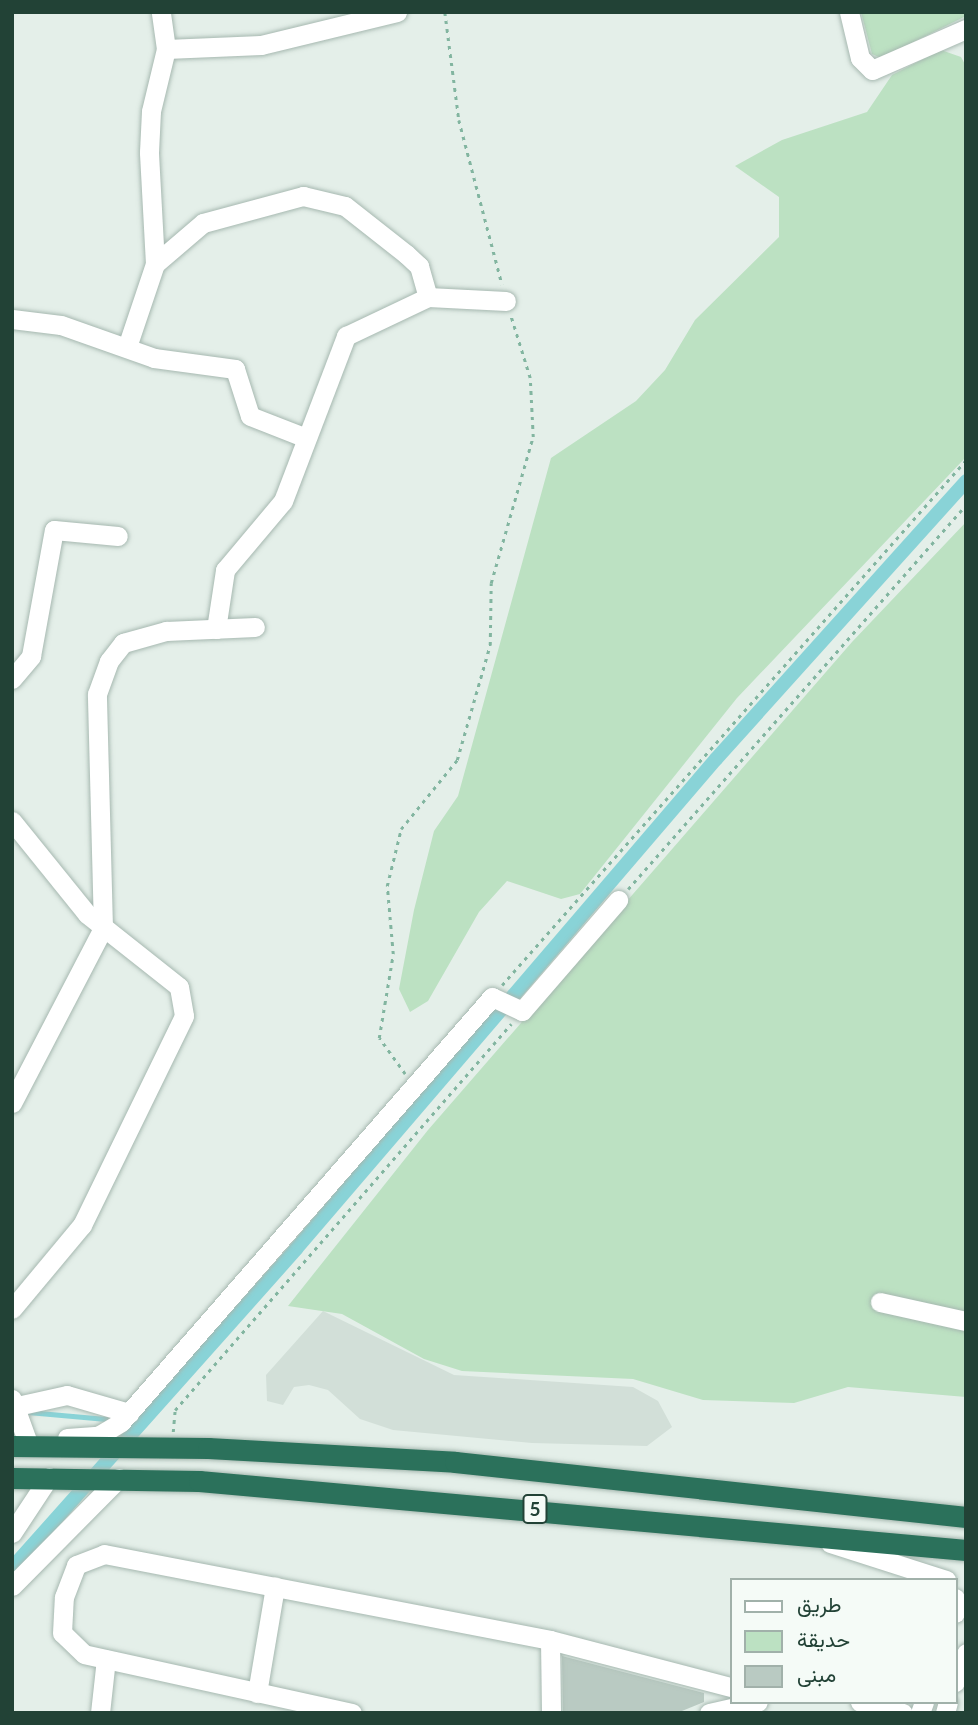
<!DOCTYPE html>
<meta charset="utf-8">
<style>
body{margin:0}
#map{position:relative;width:978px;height:1725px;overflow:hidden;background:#e4efe9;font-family:Lato,Vazirmatn,sans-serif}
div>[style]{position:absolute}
.built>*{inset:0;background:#d2dfd8}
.green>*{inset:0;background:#bce1c2}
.stream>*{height:4.5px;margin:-2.25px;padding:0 2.25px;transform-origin:2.25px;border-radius:2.25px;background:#89d3d7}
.canal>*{height:14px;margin:-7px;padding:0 7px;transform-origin:7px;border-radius:7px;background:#89d3d7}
.building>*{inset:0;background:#b9cac2}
.path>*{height:2.5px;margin-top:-1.25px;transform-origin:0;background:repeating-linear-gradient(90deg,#82b5a0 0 3.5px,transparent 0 8.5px)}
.roads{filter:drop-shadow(0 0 2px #a6b8b0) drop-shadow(0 0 2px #a6b8b0)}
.minor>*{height:19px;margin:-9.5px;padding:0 9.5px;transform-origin:9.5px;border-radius:9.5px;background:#fff}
.highway>*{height:21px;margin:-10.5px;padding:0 10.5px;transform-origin:10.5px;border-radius:10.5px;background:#2b715b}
span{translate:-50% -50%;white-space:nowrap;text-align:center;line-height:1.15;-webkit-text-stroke:5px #f5fbf7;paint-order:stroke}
.shield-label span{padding:2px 5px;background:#f5fbf7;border:2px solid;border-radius:5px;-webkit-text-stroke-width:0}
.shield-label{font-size:19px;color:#224236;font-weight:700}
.frame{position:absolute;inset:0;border:14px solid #224236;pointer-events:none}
.legend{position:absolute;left:730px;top:1578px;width:228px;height:126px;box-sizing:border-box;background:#f5fbf7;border:2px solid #a1b1aa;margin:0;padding:9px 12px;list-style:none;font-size:21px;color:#224236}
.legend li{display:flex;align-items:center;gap:14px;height:35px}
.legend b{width:35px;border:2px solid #a1b1aa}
</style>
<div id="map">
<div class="built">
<div style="clip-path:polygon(323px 1311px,454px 1375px,633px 1387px,658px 1401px,672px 1427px,647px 1446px,532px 1443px,393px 1430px,360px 1419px,328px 1390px,309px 1385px,294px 1387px,283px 1405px,267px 1401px,266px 1375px)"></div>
</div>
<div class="green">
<div style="clip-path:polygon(861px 12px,966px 12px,966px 16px,881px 58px,872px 54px)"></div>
<div style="clip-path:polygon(941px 50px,961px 57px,966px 66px,966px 457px,737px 698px,580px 894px,561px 899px,507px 881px,479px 912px,428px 1001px,410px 1012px,399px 989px,414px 910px,434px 831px,458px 796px,551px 458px,636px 401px,665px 370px,695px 320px,779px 237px,779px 197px,735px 166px,782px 140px,867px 112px,892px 75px)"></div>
<div style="clip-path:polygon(966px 522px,966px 1397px,848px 1387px,794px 1403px,703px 1400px,633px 1379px,462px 1371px,424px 1359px,342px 1314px,288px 1306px,428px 1130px,852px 642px)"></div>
</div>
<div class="stream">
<div style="left:28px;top:1412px;width:78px;rotate:5.1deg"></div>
</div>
<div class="canal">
<div style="left:12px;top:1568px;width:427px;rotate:-48.3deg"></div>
<div style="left:296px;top:1249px;width:645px;rotate:-49.4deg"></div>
<div style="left:716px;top:759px;width:374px;rotate:-48deg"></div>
</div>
<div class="building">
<div style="clip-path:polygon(562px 1656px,704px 1693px,704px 1702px,677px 1713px,563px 1713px)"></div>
</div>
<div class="path">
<div style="left:445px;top:12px;width:109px;rotate:82.6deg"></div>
<div style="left:459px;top:120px;width:170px;rotate:75.3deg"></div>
<div style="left:628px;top:889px;width:512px;rotate:-48.65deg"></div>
<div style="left:502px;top:985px;width:701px;rotate:-48.53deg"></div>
<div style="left:405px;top:1074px;width:44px;rotate:-125.8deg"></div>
<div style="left:379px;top:1038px;width:85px;rotate:-80.5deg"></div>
<div style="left:393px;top:954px;width:68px;rotate:-95deg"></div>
<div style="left:387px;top:886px;width:59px;rotate:-76.2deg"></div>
<div style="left:401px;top:829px;width:89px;rotate:-50.9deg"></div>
<div style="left:457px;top:760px;width:120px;rotate:-74deg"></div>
<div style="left:490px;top:645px;width:62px;rotate:-89.1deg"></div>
<div style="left:491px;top:583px;width:152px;rotate:-74deg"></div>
<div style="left:533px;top:437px;width:59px;rotate:-92.9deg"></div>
<div style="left:530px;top:378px;width:64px;rotate:-107.3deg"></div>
<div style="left:173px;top:1432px;width:22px;rotate:-85deg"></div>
<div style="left:175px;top:1410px;width:512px;rotate:-48.96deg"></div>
</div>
<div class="roads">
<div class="minor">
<div style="left:849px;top:12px;width:47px;rotate:76.6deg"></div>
<div style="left:860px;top:58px;width:17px;rotate:45deg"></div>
<div style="left:872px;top:70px;width:103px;rotate:-23.6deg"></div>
<div style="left:166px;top:49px;width:95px;rotate:-2.4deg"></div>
<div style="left:261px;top:45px;width:140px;rotate:-13.6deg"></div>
<div style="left:155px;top:264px;width:63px;rotate:-40.5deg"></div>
<div style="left:203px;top:223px;width:104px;rotate:-15.1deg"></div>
<div style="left:303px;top:196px;width:43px;rotate:13.4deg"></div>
<div style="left:345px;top:206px;width:78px;rotate:38.2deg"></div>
<div style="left:406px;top:254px;width:18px;rotate:43deg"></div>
<div style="left:419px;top:266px;width:32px;rotate:74deg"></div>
<div style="left:12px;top:319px;width:49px;rotate:7deg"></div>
<div style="left:61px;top:325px;width:99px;rotate:19.5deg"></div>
<div style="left:154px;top:358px;width:82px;rotate:7.7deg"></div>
<div style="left:235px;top:369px;width:49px;rotate:72.3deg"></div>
<div style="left:250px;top:416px;width:58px;rotate:21.3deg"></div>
<div style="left:127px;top:347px;width:88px;rotate:-71.4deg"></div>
<div style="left:155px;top:264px;width:112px;rotate:-93.1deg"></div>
<div style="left:149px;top:152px;width:41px;rotate:-87.2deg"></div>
<div style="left:151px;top:111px;width:64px;rotate:-76.4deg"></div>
<div style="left:166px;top:49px;width:37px;rotate:-98deg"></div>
<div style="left:216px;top:629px;width:60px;rotate:-81.3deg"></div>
<div style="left:225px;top:570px;width:90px;rotate:-50deg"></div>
<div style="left:283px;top:501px;width:177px;rotate:-69.1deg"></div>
<div style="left:346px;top:336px;width:91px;rotate:-25.4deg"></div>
<div style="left:428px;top:297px;width:78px;rotate:2.9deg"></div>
<div style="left:12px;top:679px;width:30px;rotate:-50deg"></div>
<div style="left:31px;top:656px;width:128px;rotate:-79.7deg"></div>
<div style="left:54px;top:530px;width:64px;rotate:5.4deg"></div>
<div style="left:12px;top:821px;width:119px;rotate:51.1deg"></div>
<div style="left:87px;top:914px;width:117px;rotate:38.4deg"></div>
<div style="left:179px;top:987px;width:29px;rotate:80deg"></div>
<div style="left:184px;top:1016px;width:233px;rotate:116deg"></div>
<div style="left:82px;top:1225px;width:109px;rotate:129.8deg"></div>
<div style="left:12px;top:1103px;width:197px;rotate:-62.5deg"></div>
<div style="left:103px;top:928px;width:234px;rotate:-91.5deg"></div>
<div style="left:97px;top:694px;width:35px;rotate:-70deg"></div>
<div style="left:109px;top:661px;width:23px;rotate:-52deg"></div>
<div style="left:123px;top:643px;width:45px;rotate:-15.6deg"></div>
<div style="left:166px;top:631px;width:89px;rotate:-2.6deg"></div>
<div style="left:880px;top:1302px;width:88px;rotate:12.5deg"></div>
<div style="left:12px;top:1399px;width:50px;rotate:70.1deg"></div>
<div style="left:17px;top:1406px;width:51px;rotate:-12.4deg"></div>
<div style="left:67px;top:1395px;width:65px;rotate:16.2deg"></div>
<div style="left:67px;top:1438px;width:31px;rotate:-4deg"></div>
<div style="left:98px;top:1436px;width:27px;rotate:-31deg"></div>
<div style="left:121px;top:1422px;width:564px;rotate:-48.88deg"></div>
<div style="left:492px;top:997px;width:33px;rotate:25deg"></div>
<div style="left:522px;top:1011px;width:147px;rotate:-49.1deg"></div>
<div style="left:12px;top:1533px;width:67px;rotate:-56.5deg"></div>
<div style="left:830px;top:1543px;width:122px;rotate:17.7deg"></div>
<div style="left:12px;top:1586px;width:152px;rotate:-45.3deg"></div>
<div style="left:955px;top:1598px;width:15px;rotate:90deg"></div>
<div style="left:550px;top:1640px;width:187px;rotate:14.6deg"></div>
<div style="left:955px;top:1682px;width:31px;rotate:-69deg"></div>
<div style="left:257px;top:1693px;width:108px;rotate:-80.4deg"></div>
<div style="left:860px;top:1702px;width:44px;rotate:14.3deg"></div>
<div style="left:100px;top:1713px;width:54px;rotate:-83.7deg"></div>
<div style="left:352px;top:1713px;width:274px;rotate:-167.6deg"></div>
<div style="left:84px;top:1654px;width:30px;rotate:-136deg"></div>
<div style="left:62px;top:1633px;width:36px;rotate:-87deg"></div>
<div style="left:64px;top:1597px;width:34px;rotate:-69deg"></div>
<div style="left:76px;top:1565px;width:30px;rotate:-21deg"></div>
<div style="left:104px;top:1554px;width:454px;rotate:10.9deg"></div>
<div style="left:550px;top:1640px;width:73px;rotate:89.2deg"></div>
<div style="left:709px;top:1713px;width:50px;rotate:-12.7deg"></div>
<div style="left:920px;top:1713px;width:12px;rotate:-70deg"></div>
<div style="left:945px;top:1713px;width:11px;rotate:-75deg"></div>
</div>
<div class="highway">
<div style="left:12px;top:1446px;width:196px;rotate:0.6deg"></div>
<div style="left:208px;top:1448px;width:247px;rotate:3.2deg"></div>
<div style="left:455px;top:1462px;width:514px;rotate:6.14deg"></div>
<div style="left:12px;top:1478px;width:187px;rotate:0.9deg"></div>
<div style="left:199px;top:1481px;width:770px;rotate:5.14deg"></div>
</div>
</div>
<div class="shield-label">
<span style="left:535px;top:1509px">5</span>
</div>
<div class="frame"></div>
<ul class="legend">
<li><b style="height:9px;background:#fff"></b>طريق</li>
<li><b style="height:19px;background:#bce1c2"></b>حديقة</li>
<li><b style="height:19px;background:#b9cac2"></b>مبنى</li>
</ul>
</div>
